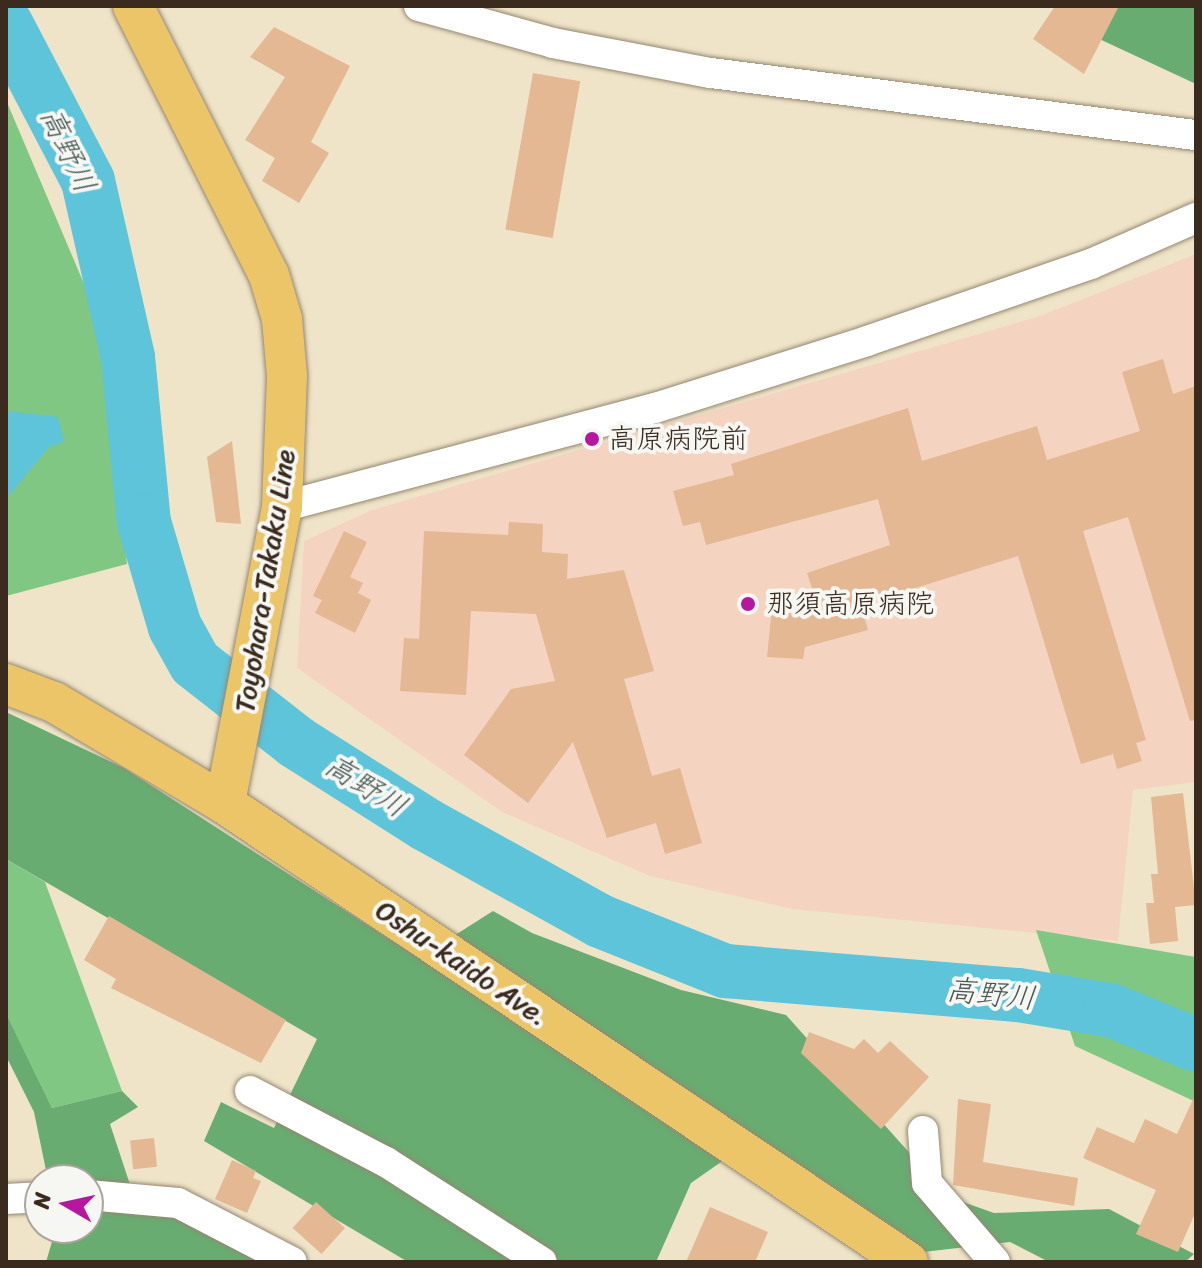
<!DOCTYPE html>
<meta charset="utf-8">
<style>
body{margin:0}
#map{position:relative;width:1202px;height:1268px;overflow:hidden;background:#efe4c8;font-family:Sriracha,"Klee One",sans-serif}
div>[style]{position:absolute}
.built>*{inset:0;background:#f5d3c1}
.green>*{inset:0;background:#80c783}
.forest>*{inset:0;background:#68ac71}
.water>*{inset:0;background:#5dc4da}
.river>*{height:54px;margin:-27px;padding:0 27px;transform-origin:27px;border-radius:27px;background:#5dc4da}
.building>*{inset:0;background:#e3b893;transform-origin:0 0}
.roads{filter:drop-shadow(0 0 2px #958773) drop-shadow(0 0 2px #958773)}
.minor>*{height:30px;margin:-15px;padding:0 15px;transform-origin:15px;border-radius:15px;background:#fff}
.major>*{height:40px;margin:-20px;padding:0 20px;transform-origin:20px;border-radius:20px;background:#ecc569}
.dots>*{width:22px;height:22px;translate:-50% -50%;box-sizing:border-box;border:4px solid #f6f6f2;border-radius:50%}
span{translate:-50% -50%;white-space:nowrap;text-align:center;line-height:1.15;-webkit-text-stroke:8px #f6f6f2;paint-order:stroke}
.poi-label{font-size:28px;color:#3b2a1e}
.left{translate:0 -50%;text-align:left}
.street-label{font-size:28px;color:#3b2a1e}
.water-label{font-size:30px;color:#455856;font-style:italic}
.frame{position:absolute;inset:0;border:8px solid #3b2a1e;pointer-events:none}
.north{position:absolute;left:24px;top:1164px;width:80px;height:80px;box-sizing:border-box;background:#f6f6f2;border:2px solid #aba49d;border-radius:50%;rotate:279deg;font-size:22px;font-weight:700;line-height:32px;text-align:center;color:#3b2a1e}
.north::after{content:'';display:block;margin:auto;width:28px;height:36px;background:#b5179e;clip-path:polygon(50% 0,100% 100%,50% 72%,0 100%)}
</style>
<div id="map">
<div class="built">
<div style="clip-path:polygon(1196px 254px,1196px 782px,1133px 790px,1118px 941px,792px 909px,650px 876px,502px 812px,297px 668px,304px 541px,372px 510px,1040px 316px)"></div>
</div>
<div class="green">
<div style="clip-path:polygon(6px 100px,96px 312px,127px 564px,6px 596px)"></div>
<div style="clip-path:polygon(6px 859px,45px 882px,122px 1091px,52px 1108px,6px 1013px)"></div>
<div style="clip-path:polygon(1036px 930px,1196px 957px,1196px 1102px,1075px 1046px)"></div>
</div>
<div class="forest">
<div style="clip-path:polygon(1073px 6px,1196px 6px,1196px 84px,1095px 37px)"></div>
<div style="clip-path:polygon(6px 712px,124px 768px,419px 958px,493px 911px,532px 933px,681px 990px,786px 1015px,949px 1197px,994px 1213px,1109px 1209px,1194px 1254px,1185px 1262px,1049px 1262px,1010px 1242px,923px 1252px,751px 1141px,691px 1183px,656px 1262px,408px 1262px,204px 1141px,221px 1102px,274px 1128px,317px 1039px,6px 859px)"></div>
<div style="clip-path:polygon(6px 1013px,52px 1108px,122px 1091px,138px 1107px,110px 1124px,137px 1206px,182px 1214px,271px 1262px,46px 1262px,56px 1228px,88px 1228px,88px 1180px,48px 1180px,34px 1112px,6px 1056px)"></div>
</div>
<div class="water">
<div style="clip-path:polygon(6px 411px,58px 417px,64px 441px,48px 448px,6px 499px)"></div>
</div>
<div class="river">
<div style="left:6px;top:24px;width:177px;rotate:62.4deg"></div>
<div style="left:88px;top:181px;width:180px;rotate:77.2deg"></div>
<div style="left:128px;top:357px;width:166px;rotate:84.5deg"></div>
<div style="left:144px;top:522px;width:109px;rotate:73.6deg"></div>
<div style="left:175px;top:627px;width:41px;rotate:60.9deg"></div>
<div style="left:195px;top:663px;width:128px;rotate:38deg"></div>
<div style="left:296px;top:742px;width:155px;rotate:32.4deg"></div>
<div style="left:427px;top:825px;width:198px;rotate:29deg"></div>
<div style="left:600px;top:921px;width:135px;rotate:21.8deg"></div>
<div style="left:725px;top:971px;width:294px;rotate:4.7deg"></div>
<div style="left:1018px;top:995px;width:93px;rotate:9.3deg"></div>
<div style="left:1110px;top:1010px;width:93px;rotate:22.1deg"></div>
</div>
<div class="building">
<div style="clip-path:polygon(1055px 6px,1119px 6px,1084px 74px,1033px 39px)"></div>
<div style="clip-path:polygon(274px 27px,350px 66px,311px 142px,329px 153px,299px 203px,262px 181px,275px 158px,245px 140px,285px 77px,250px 57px)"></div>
<div style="left:533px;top:73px;width:48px;height:159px;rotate:10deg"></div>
<div style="clip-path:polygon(1163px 359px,1173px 394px,1196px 386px,1196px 720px,1190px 721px,1128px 517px,1083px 531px,1146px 740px,1136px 743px,1142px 761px,1117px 769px,1113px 754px,1081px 764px,1018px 556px,861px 605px,868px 630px,805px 647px,803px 659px,767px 657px,772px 608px,819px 609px,807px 573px,890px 545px,878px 499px,706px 545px,700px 522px,683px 526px,673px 491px,734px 475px,731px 464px,908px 408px,922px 461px,1037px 426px,1047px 460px,1140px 431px,1122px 372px)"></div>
<div style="clip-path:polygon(232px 441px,241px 524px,216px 522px,207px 457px)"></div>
<div style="clip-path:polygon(509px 522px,543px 524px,542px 552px,568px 554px,567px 579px,624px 570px,654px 671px,624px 679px,652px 776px,680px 768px,702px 843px,665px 854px,656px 823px,607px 838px,573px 742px,528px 803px,464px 755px,511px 689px,555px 681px,536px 614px,471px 611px,466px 695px,400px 691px,404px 638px,419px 639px,424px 531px,508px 535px)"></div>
<div style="clip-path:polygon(344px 531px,367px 542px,350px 577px,363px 583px,358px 593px,371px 600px,355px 633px,315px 613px,322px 600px,313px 596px)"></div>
<div style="clip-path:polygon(1183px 793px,1196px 905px,1175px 907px,1178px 941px,1150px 944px,1146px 903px,1154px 903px,1151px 874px,1158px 874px,1151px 797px)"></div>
<div style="clip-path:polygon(109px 916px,286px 1020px,261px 1063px,111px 988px,116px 979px,84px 960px)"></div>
<div style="clip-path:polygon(809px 1032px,854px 1049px,864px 1039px,878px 1053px,890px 1041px,929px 1077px,881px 1129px,801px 1053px)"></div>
<div style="clip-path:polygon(1196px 1093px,1196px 1211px,1178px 1252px,1136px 1234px,1156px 1190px,1083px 1158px,1097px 1127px,1134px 1143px,1145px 1119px,1177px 1134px)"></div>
<div style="clip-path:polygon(958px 1099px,991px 1104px,983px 1162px,1078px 1178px,1074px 1206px,953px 1185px)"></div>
<div style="left:154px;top:1138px;width:29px;height:24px;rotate:84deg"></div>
<div style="clip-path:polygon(232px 1160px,256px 1171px,253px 1178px,261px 1181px,247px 1213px,215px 1199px)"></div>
<div style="left:316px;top:1202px;width:39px;height:35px;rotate:42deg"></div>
<div style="clip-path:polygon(710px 1207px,768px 1232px,755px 1262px,686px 1262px)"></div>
</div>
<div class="roads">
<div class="minor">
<div style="left:419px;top:6px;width:139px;rotate:15.4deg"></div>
<div style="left:553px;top:43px;width:161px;rotate:10.8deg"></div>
<div style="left:711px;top:73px;width:489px;rotate:7.3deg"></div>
<div style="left:282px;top:507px;width:386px;rotate:-14.9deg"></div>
<div style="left:655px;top:408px;width:222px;rotate:-17.5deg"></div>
<div style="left:867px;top:341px;width:237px;rotate:-19deg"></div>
<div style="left:1091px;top:264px;width:115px;rotate:-23.7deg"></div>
<div style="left:250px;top:1091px;width:153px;rotate:27.6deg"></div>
<div style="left:386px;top:1162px;width:185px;rotate:32.7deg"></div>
<div style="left:923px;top:1131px;width:52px;rotate:85.6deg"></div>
<div style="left:927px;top:1183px;width:104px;rotate:49.3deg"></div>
<div style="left:88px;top:1195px;width:90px;rotate:5.1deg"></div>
<div style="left:178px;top:1203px;width:128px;rotate:27.4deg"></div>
<div style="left:6px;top:1199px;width:34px;rotate:-3deg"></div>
</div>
<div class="major">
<div style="left:133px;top:6px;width:301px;rotate:63.2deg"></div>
<div style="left:269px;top:275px;width:46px;rotate:73.5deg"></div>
<div style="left:282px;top:319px;width:57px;rotate:85deg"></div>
<div style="left:287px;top:376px;width:131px;rotate:92.2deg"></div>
<div style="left:282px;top:507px;width:302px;rotate:100.9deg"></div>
<div style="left:6px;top:684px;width:51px;rotate:20.6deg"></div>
<div style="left:54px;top:702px;width:199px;rotate:30.8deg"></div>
<div style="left:225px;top:804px;width:822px;rotate:33.84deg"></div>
</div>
</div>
<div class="dots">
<div style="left:592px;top:439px;background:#b5179e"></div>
<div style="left:748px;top:604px;background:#b5179e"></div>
</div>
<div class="poi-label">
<span class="left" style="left:608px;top:439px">高原病院前</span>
<span class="left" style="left:766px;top:604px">那須高原病院</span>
</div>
<div class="street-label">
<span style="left:265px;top:581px;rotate:-81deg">Toyohara-Takaku Line</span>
<span style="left:462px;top:963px;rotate:34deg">Oshu-kaido Ave.</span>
</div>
<div class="water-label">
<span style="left:68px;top:150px;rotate:65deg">高野川</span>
<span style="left:366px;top:786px;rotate:32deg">高野川</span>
<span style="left:991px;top:994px;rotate:6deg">高野川</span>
</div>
<div class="frame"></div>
<div class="north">N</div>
</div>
